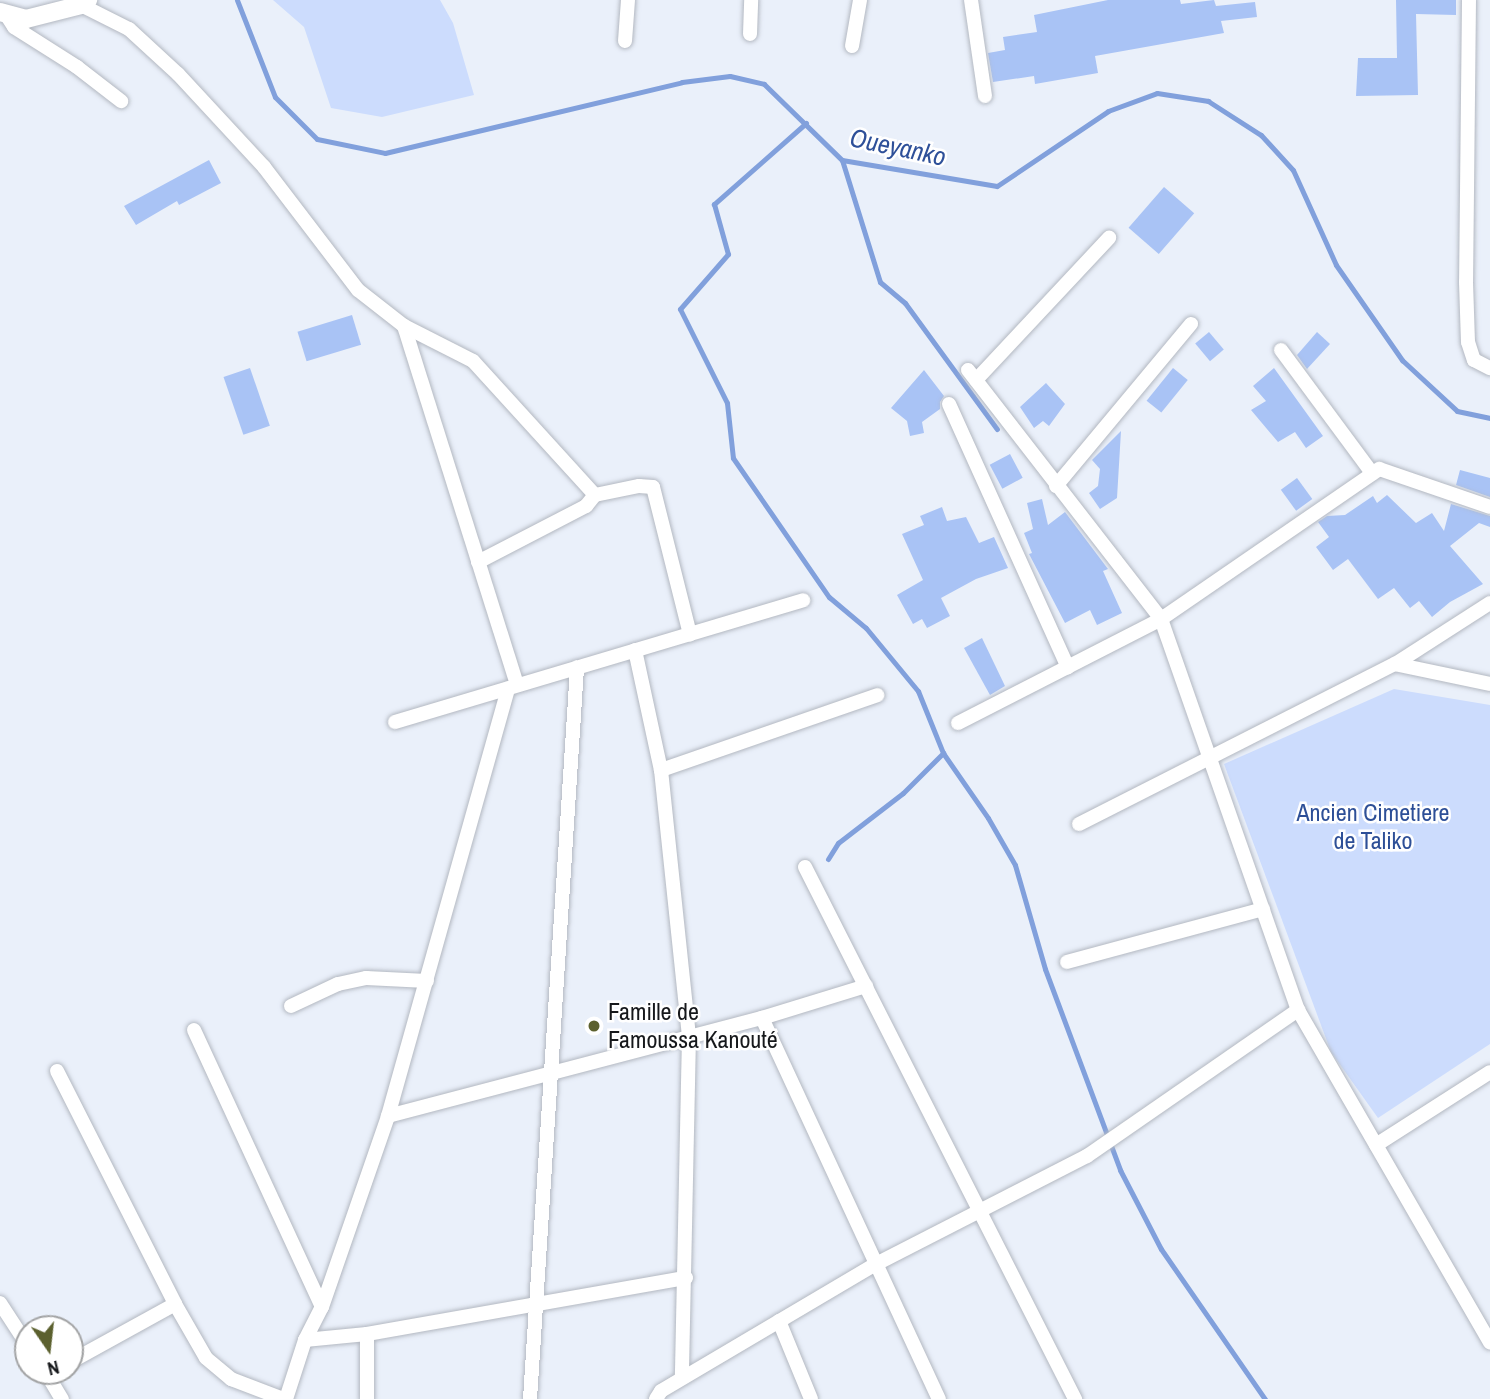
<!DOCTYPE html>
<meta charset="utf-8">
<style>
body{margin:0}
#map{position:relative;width:1490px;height:1399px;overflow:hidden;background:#eaf0fa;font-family:"Archivo Narrow",sans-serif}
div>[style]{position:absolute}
.green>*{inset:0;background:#ccdcfd}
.stream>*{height:5px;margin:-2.5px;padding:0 2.5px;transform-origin:2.5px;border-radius:2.5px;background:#81a0dc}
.building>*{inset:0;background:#a9c3f5;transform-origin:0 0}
.roads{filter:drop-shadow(0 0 2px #b3b8c1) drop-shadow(0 0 2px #b3b8c1)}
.minor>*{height:14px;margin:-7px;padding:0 7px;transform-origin:7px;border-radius:7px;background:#fff}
.tertiary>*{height:18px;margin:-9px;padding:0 9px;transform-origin:9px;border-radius:9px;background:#fff}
.dots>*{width:19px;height:19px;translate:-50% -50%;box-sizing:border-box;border:4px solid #fff;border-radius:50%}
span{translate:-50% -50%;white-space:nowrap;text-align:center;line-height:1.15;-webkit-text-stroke:5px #fff;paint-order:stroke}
.park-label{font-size:24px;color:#2d4f97}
.poi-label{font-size:24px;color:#16181b}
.left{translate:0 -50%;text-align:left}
.water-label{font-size:26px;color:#2e5099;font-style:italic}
.north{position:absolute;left:14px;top:1315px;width:70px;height:70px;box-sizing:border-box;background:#fff;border:2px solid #a2a3a4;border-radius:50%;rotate:166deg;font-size:19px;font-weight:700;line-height:28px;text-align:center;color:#16181b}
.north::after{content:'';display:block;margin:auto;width:24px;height:32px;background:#5b602e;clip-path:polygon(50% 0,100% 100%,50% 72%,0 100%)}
</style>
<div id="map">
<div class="green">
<div style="clip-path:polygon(273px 0,440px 0,453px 23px,474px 95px,382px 117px,331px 108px,304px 27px)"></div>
<div style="clip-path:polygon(1394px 689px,1490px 705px,1490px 1044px,1378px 1118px,1331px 1052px,1224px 764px)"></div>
</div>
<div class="stream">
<div style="left:237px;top:0;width:104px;rotate:68.6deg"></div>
<div style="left:275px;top:97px;width:59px;rotate:45deg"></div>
<div style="left:317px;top:139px;width:69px;rotate:11.6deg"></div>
<div style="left:385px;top:153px;width:305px;rotate:-13.4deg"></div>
<div style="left:682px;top:82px;width:48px;rotate:-7.1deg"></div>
<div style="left:730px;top:76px;width:35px;rotate:13deg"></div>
<div style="left:764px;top:84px;width:109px;rotate:44.3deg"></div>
<div style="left:842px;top:160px;width:157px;rotate:9.5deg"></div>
<div style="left:997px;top:186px;width:134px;rotate:-34deg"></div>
<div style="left:1108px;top:111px;width:52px;rotate:-20.2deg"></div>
<div style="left:1157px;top:93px;width:52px;rotate:8.9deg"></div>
<div style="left:1208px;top:101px;width:63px;rotate:32.7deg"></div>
<div style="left:1261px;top:135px;width:47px;rotate:47.6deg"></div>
<div style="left:1293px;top:170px;width:104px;rotate:65.6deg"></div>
<div style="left:1336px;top:265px;width:116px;rotate:55.2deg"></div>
<div style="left:1402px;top:360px;width:75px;rotate:42.8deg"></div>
<div style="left:1457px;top:411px;width:34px;rotate:12deg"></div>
<div style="left:806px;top:123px;width:123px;rotate:138.6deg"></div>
<div style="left:714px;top:204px;width:52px;rotate:74.4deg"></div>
<div style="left:728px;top:254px;width:73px;rotate:131.1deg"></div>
<div style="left:680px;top:309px;width:105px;rotate:63.4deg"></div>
<div style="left:727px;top:403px;width:55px;rotate:83.8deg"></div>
<div style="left:733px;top:458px;width:169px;rotate:55.4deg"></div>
<div style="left:829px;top:597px;width:48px;rotate:40deg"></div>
<div style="left:866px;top:628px;width:82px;rotate:50.5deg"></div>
<div style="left:918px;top:691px;width:67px;rotate:68deg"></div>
<div style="left:943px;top:753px;width:79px;rotate:55.3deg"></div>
<div style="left:988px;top:818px;width:54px;rotate:60.1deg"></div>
<div style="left:1015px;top:865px;width:108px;rotate:73.9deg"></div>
<div style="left:1045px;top:969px;width:215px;rotate:69.5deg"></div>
<div style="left:1120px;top:1170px;width:89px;rotate:62.6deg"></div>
<div style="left:1161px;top:1249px;width:183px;rotate:55.3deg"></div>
<div style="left:842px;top:160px;width:128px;rotate:72.7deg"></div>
<div style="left:880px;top:282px;width:33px;rotate:40deg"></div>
<div style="left:905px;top:303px;width:156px;rotate:53.9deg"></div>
<div style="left:828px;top:859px;width:19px;rotate:-58deg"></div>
<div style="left:838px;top:843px;width:82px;rotate:-37.6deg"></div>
<div style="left:903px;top:793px;width:57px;rotate:-45deg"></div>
</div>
<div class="building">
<div style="clip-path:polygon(1108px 0,1180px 0,1181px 4px,1214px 0,1216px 6px,1255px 2px,1257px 17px,1221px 21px,1224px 33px,1095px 56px,1098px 73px,1035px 84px,1034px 76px,993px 82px,988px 53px,1005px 50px,1003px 37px,1037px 32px,1034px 15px)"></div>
<div style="clip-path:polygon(1396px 0,1456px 0,1456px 15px,1416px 14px,1418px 95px,1356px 96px,1358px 58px,1397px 58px)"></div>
<div style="clip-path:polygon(209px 160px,221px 183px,179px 205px,177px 201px,136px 225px,124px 206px)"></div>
<div style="left:1164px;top:187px;width:40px;height:54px;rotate:41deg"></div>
<div style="left:352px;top:315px;width:31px;height:57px;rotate:73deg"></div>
<div style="left:1209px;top:332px;width:23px;height:18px;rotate:50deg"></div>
<div style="clip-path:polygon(1317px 332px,1330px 344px,1307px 369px,1297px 355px)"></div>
<div style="left:250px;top:368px;width:61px;height:28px;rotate:71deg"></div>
<div style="left:1173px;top:368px;width:19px;height:42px;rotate:39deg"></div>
<div style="clip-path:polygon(1274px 368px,1323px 436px,1306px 448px,1295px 432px,1278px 442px,1251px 410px,1266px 401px,1253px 386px)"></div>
<div style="clip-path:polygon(924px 370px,944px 396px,940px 402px,940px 409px,922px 422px,924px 433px,910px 436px,907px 421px,891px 408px)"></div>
<div style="clip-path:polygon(1046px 383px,1065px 404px,1049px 426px,1043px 421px,1034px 428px,1020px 407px)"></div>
<div style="clip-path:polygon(1121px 431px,1117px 498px,1100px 509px,1089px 493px,1098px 486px,1100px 469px,1092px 460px)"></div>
<div style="left:1010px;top:454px;width:27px;height:23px;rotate:62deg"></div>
<div style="clip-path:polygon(1460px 470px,1490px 478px,1490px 497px,1456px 485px)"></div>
<div style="left:1297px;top:478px;width:26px;height:20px;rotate:54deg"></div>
<div style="clip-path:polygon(1387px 495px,1416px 523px,1432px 513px,1444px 531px,1451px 504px,1490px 516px,1490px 527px,1479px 523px,1450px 546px,1483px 584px,1450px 602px,1432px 617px,1419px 601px,1410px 608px,1394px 588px,1378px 599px,1348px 559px,1333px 570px,1316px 547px,1329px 537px,1318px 522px,1327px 516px,1345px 515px,1373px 496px,1377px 503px)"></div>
<div style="clip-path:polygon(1042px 499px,1048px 525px,1065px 512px,1108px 569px,1103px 571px,1122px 613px,1097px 625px,1090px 610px,1065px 623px,1029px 554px,1032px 553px,1024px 533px,1033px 529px,1027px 503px)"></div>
<div style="clip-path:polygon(942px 507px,947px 521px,966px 517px,979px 543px,994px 537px,1008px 568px,976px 579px,941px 598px,950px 616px,927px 628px,922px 619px,913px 624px,897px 595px,923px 580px,902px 534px,924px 525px,920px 516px)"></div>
<div style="clip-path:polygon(982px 638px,1005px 686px,990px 695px,964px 648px)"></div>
</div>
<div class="roads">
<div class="minor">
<div style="left:971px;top:0;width:97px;rotate:81.7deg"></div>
<div style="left:1469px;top:0;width:282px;rotate:90.6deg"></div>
<div style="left:1466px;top:282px;width:60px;rotate:88.1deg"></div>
<div style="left:1468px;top:342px;width:19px;rotate:72deg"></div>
<div style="left:1474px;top:360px;width:18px;rotate:27deg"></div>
<div style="left:81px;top:5px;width:54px;rotate:26.6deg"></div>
<div style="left:129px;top:29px;width:67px;rotate:42.6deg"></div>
<div style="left:178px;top:74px;width:127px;rotate:47.2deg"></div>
<div style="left:264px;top:167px;width:155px;rotate:52.6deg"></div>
<div style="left:358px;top:290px;width:58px;rotate:38deg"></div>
<div style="left:404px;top:326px;width:77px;rotate:26.9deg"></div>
<div style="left:473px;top:361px;width:181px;rotate:47.7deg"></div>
<div style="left:595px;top:495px;width:45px;rotate:-11.6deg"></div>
<div style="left:639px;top:486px;width:14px;rotate:4deg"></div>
<div style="left:653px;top:487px;width:152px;rotate:75.9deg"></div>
<div style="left:5px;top:13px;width:17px;rotate:57deg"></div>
<div style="left:14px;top:27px;width:75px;rotate:32.4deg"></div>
<div style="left:77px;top:67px;width:56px;rotate:37.7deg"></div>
<div style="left:750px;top:34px;width:34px;rotate:-88deg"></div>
<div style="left:625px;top:41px;width:41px;rotate:-85.8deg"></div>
<div style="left:852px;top:46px;width:47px;rotate:-80.1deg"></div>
<div style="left:404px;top:326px;width:376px;rotate:72.5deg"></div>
<div style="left:1281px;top:350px;width:153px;rotate:53.5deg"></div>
<div style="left:968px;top:370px;width:315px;rotate:52.2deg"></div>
<div style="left:1161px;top:619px;width:414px;rotate:70.7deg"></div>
<div style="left:1298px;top:1010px;width:384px;rotate:60deg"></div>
<div style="left:976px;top:380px;width:195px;rotate:-46.9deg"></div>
<div style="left:949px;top:404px;width:289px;rotate:65.7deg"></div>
<div style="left:1056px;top:486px;width:211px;rotate:-50.2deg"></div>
<div style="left:478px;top:562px;width:122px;rotate:-27.4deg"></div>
<div style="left:586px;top:506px;width:14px;rotate:-51deg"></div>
<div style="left:635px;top:650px;width:123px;rotate:77.8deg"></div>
<div style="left:661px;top:770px;width:267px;rotate:84deg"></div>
<div style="left:689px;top:1036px;width:342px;rotate:91.2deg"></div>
<div style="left:1395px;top:664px;width:97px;rotate:11.9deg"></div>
<div style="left:395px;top:722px;width:426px;rotate:-16.6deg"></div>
<div style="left:958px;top:723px;width:228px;rotate:-27.1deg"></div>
<div style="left:1161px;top:619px;width:265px;rotate:-34.5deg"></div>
<div style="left:1379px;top:469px;width:117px;rotate:18.9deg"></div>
<div style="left:661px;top:770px;width:229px;rotate:-19.1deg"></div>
<div style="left:1079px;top:824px;width:354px;rotate:-26.9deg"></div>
<div style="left:1395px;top:664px;width:113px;rotate:-32.7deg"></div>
<div style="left:805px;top:867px;width:597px;rotate:63.09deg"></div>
<div style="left:1067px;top:962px;width:203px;rotate:-15.1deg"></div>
<div style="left:291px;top:1006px;width:52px;rotate:-25.1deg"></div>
<div style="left:338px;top:984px;width:29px;rotate:-12deg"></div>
<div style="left:366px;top:978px;width:61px;rotate:2.8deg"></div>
<div style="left:762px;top:1018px;width:420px;rotate:65.1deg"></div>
<div style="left:194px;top:1030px;width:305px;rotate:65.2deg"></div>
<div style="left:57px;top:1071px;width:261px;rotate:63.1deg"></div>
<div style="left:175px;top:1304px;width:62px;rotate:60.1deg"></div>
<div style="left:206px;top:1358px;width:33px;rotate:40deg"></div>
<div style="left:231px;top:1379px;width:56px;rotate:21deg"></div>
<div style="left:388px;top:1116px;width:387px;rotate:-14.7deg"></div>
<div style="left:762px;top:1018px;width:109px;rotate:-17.1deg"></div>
<div style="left:1376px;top:1145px;width:135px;rotate:-32.6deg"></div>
<div style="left:0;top:1303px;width:51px;rotate:56.9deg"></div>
<div style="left:779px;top:1321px;width:84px;rotate:67.7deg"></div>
<div style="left:305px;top:1340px;width:62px;rotate:-5.5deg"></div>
<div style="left:367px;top:1334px;width:324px;rotate:-10deg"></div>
<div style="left:70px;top:1362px;width:120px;rotate:-28.9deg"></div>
<div style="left:45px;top:1371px;width:33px;rotate:59deg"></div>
<div style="left:286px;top:1399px;width:62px;rotate:-72.1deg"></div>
<div style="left:305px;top:1340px;width:37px;rotate:-63deg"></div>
<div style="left:322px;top:1307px;width:202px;rotate:-70.9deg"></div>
<div style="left:388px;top:1116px;width:444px;rotate:-74.3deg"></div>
<div style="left:367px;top:1399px;width:65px;rotate:-90deg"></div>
<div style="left:530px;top:1399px;width:733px;rotate:-86.32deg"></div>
<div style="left:656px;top:1399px;width:9px;rotate:-58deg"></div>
<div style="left:661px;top:1391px;width:250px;rotate:-30.6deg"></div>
<div style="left:876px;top:1264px;width:237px;rotate:-27.1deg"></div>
<div style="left:1087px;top:1156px;width:257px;rotate:-34.7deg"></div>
</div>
<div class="tertiary">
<div style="left:0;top:12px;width:27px;rotate:15deg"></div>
<div style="left:26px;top:19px;width:57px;rotate:-14.3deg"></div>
<div style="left:81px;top:5px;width:9px;rotate:-36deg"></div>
</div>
</div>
<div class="dots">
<div style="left:594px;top:1026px;background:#5b602e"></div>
</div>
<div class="park-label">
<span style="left:1373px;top:827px">Ancien Cimetiere<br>de Taliko</span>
</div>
<div class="poi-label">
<span class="left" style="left:608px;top:1026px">Famille de<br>Famoussa Kanouté</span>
</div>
<div class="water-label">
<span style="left:898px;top:147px;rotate:12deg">Oueyanko</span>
</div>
<div class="north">N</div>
</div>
